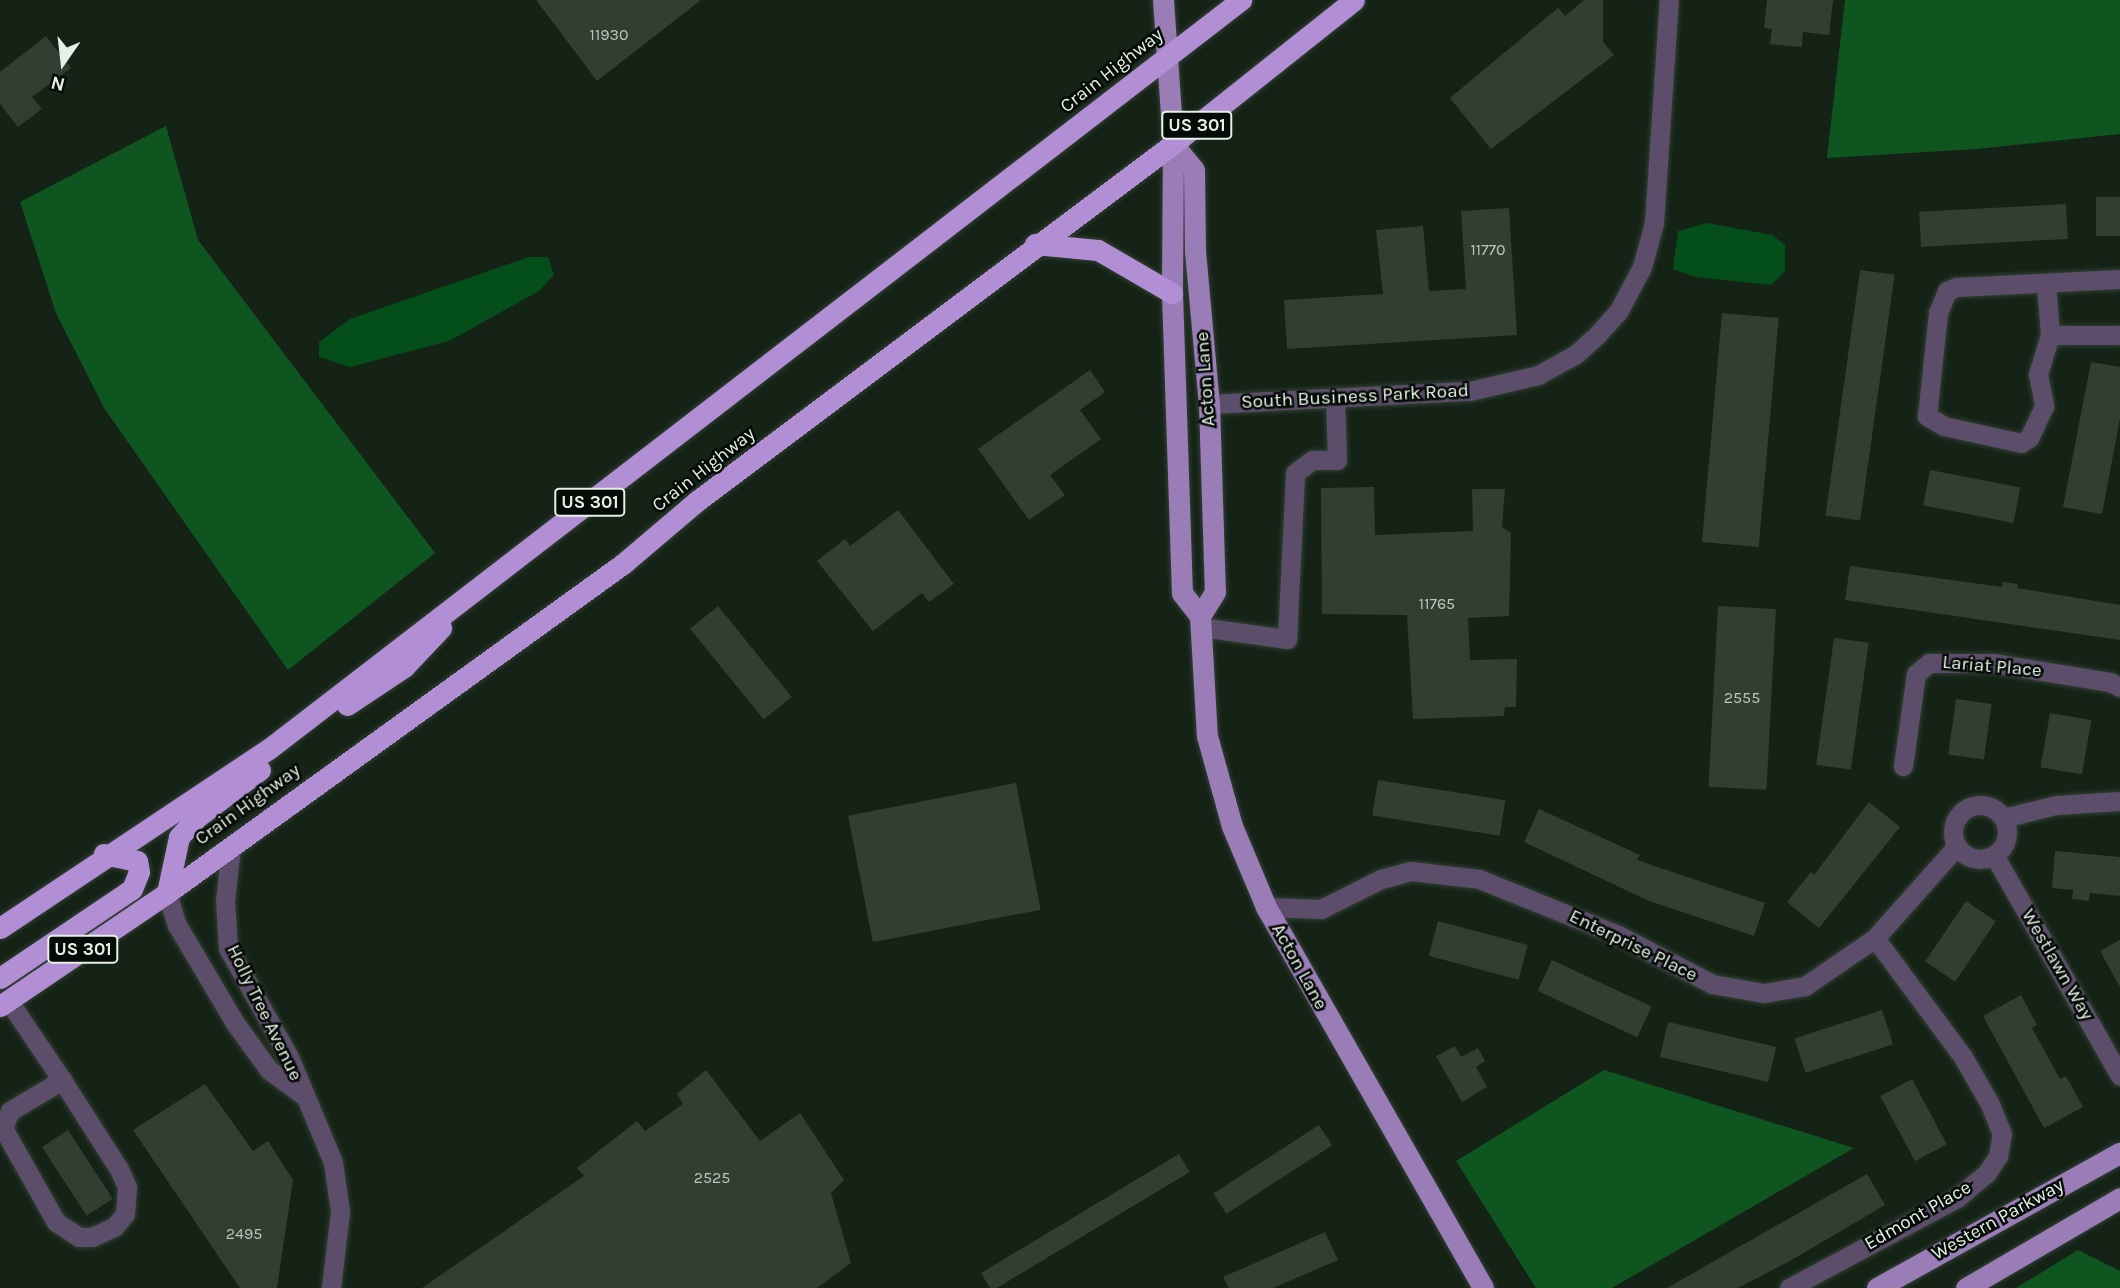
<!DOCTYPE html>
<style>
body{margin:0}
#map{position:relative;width:2120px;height:1288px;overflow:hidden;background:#152317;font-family:Karla,sans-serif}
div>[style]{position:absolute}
.forest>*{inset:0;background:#0f5520}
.water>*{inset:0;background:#044e1a}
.building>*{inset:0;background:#303f32;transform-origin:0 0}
.roads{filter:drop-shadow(0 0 2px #324034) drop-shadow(0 0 2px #324034)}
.minor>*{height:19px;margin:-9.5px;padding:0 9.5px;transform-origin:9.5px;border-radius:9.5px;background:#5c4e6a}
.minor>.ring{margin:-9.5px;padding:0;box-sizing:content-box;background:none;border:19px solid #5c4e6a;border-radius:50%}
.major>*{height:21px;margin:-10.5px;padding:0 10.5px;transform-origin:10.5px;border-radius:10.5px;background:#9a7cb7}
.highway>*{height:21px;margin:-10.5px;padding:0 10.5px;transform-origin:10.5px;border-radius:10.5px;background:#b28fd5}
span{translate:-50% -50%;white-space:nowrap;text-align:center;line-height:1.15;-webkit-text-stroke:5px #050b06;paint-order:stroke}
.number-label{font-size:16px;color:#b9c4ba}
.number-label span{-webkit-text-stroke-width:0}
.shield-label span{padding:2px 5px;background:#050b06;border:2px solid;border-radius:5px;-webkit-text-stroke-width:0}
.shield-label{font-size:18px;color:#e7f0e7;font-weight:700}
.street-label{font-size:19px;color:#e7f0e7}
.north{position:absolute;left:28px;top:28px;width:70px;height:70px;-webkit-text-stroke:5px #050b06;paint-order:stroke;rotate:194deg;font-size:19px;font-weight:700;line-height:28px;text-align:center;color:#e7f0e7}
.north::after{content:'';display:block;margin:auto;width:24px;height:32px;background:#e7f0e7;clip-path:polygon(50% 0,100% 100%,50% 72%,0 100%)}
</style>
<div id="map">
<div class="forest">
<div style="clip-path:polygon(1845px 0,2120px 0,2120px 134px,1976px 149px,1827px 158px)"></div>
<div style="clip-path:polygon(166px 126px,198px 240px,435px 553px,288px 670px,104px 408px,56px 313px,20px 202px)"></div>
<div style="clip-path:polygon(1604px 1070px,1854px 1148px,1612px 1288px,1536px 1288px,1456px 1161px)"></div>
<div style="clip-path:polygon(2078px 1250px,2120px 1271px,2120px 1288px,2016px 1288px)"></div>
</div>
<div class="water">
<div style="clip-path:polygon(1707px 223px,1772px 235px,1785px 245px,1785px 271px,1771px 285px,1695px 277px,1673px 269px,1678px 231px)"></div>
<div style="clip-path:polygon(529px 257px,548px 257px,554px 275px,539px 291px,449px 341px,350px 367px,319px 357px,319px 342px,350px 319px)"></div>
</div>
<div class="building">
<div style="clip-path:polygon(536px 0,701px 0,597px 81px)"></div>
<div style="clip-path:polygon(1584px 0,1603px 0,1603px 42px,1614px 55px,1491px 149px,1450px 98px,1558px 8px,1565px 16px)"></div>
<div style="clip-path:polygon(1767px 0,1833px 0,1829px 35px,1803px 32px,1802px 47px,1770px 44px,1772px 29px,1764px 28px)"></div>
<div style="clip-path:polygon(46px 36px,71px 68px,32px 97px,42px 109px,18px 127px,0 104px,0 72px)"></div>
<div style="left:2120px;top:197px;width:39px;height:24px;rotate:90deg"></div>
<div style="left:2066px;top:204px;width:35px;height:147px;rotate:87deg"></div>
<div style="clip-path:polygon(1509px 208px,1517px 335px,1287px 349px,1284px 300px,1383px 294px,1376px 230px,1423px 226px,1429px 291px,1466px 289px,1461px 211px)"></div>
<div style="left:1860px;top:270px;width:35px;height:248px;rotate:8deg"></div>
<div style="left:1722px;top:313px;width:57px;height:230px;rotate:5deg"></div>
<div style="clip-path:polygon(2091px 362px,2120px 367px,2120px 418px,2102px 514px,2063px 507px)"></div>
<div style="clip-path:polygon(1090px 370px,1105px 392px,1080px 410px,1101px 439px,1050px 475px,1065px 495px,1029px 520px,978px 449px)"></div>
<div style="left:1930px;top:470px;width:92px;height:36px;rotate:11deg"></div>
<div style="clip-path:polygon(1374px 487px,1375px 535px,1473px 531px,1472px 489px,1505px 489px,1502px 527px,1511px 533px,1509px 616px,1468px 618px,1470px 660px,1517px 659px,1516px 707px,1505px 707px,1504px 716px,1413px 719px,1407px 615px,1322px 614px,1321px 488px)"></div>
<div style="clip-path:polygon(898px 510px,954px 584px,929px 602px,922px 593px,873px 631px,817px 561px,845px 539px,850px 546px)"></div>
<div style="clip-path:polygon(1850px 566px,2002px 587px,2002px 582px,2018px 584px,2017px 588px,2120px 605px,2120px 640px,1845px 600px)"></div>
<div style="left:718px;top:606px;width:117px;height:36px;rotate:51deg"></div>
<div style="left:1718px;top:606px;width:58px;height:181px;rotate:3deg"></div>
<div style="left:1834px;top:638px;width:35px;height:128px;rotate:8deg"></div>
<div style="left:1956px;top:699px;width:36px;height:56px;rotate:8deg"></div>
<div style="left:2050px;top:713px;width:42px;height:55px;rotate:10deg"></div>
<div style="left:1378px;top:780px;width:129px;height:36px;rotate:9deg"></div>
<div style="left:1016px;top:783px;width:129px;height:171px;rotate:79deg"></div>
<div style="clip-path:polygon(1869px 802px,1900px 827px,1819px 928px,1787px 902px,1811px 872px,1814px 875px)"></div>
<div style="clip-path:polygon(1539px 809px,1640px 855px,1637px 860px,1765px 903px,1754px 936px,1649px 901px,1524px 842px)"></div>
<div style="clip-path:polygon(2055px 851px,2120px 857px,2120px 896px,2090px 893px,2089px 901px,2072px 899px,2073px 890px,2052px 888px)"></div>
<div style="left:1966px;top:901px;width:36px;height:73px;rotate:34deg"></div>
<div style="left:1438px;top:921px;width:93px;height:36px;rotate:15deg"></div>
<div style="clip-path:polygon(2120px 940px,2120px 987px,2100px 951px)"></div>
<div style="left:1552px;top:960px;width:110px;height:34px;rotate:25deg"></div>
<div style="clip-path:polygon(2021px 995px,2037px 1025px,2032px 1028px,2060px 1079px,2066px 1076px,2083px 1107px,2044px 1128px,1983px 1016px)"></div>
<div style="left:1882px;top:1010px;width:36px;height:92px;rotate:72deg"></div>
<div style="left:1668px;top:1022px;width:111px;height:36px;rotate:13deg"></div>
<div style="clip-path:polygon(1455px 1046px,1461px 1057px,1478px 1048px,1485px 1061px,1476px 1067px,1487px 1087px,1462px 1102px,1436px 1056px)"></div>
<div style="clip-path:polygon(706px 1070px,760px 1141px,800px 1113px,844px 1180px,831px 1193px,851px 1263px,817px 1288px,422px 1288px,584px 1176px,577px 1168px,637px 1121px,645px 1131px,683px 1104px,677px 1094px)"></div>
<div style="left:1912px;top:1079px;width:74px;height:36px;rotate:62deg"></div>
<div style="clip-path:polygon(205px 1084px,253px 1151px,268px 1141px,293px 1180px,277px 1288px,240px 1288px,133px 1130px)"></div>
<div style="left:1319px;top:1125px;width:24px;height:126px;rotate:57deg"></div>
<div style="left:68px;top:1130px;width:82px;height:31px;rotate:57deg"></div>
<div style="left:1179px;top:1154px;width:21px;height:231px;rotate:59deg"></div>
<div style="clip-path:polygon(1867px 1174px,1885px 1205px,1790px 1261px,1738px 1288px,1667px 1288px)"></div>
<div style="clip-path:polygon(1325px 1232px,1338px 1260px,1273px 1288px,1229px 1288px,1223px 1277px)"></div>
</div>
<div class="roads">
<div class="minor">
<div style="left:2046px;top:284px;width:51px;rotate:85.5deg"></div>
<div style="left:2050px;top:335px;width:41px;rotate:107.1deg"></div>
<div style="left:2038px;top:374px;width:33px;rotate:79deg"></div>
<div style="left:2044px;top:406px;width:35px;rotate:115deg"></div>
<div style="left:2029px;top:438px;width:9px;rotate:148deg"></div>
<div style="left:2021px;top:443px;width:79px;rotate:-167.6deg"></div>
<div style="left:1944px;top:426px;width:20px;rotate:-150deg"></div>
<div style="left:1927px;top:416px;width:104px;rotate:-83.9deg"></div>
<div style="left:1938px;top:313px;width:24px;rotate:-68deg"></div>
<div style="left:1947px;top:291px;width:10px;rotate:-24deg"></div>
<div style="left:1956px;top:287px;width:164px;rotate:-2.8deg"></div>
<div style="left:2050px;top:335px;width:70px"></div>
<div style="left:1209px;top:404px;width:261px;rotate:-2.9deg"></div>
<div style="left:1470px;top:391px;width:70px;rotate:-13.2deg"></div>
<div style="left:1538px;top:375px;width:43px;rotate:-28.9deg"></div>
<div style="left:1576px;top:354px;width:28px;rotate:-42deg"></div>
<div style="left:1597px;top:335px;width:31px;rotate:-48deg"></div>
<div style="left:1618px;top:312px;width:51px;rotate:-61.9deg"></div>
<div style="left:1642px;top:267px;width:46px;rotate:-74.7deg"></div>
<div style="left:1654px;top:223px;width:224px;rotate:-86.2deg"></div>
<div style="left:1200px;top:627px;width:88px;rotate:7.9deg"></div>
<div style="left:1287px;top:639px;width:166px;rotate:-87.2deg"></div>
<div style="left:1295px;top:473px;width:21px;rotate:-37deg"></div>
<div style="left:1312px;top:460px;width:25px"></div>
<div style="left:1337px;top:460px;width:63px;rotate:-91.8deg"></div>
<div style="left:1903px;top:766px;width:93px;rotate:-82deg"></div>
<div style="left:1916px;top:674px;width:17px;rotate:-40deg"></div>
<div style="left:1929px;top:663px;width:64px"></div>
<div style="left:1993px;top:663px;width:119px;rotate:9.2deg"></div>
<div style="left:2110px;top:682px;width:11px;rotate:27deg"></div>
<div class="ring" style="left:1953px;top:805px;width:35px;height:35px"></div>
<div style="left:2003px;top:818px;width:55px;rotate:-13.8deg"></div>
<div style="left:2056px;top:805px;width:64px;rotate:-3.6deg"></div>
<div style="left:231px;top:846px;width:55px;rotate:96.2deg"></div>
<div style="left:225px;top:901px;width:47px;rotate:86.3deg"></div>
<div style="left:228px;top:948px;width:125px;rotate:60.8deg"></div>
<div style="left:289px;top:1057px;width:114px;rotate:67.3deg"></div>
<div style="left:333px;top:1162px;width:50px;rotate:82deg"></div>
<div style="left:340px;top:1212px;width:77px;rotate:96.8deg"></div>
<div style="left:1994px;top:855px;width:254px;rotate:60.3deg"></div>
<div style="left:167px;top:893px;width:34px;rotate:73deg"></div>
<div style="left:177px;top:925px;width:114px;rotate:59.4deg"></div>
<div style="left:235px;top:1023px;width:58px;rotate:54.1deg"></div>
<div style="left:269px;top:1070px;width:42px;rotate:36.3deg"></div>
<div style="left:1266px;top:907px;width:55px;rotate:2.1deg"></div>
<div style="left:1321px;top:909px;width:67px;rotate:-26.6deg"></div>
<div style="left:1381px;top:879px;width:31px;rotate:-15deg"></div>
<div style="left:1411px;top:871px;width:68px;rotate:6.7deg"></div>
<div style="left:1479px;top:879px;width:150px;rotate:21.9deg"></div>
<div style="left:1618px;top:935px;width:106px;rotate:27.5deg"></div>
<div style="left:1712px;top:984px;width:53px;rotate:9.8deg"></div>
<div style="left:1764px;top:993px;width:42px;rotate:-9.7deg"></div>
<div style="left:1805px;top:986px;width:85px;rotate:-34.4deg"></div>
<div style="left:1875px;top:938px;width:123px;rotate:-48.3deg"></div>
<div style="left:8px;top:1000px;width:97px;rotate:56deg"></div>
<div style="left:62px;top:1080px;width:106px;rotate:57.4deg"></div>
<div style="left:119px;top:1169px;width:20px;rotate:66deg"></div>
<div style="left:127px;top:1187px;width:27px;rotate:94deg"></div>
<div style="left:125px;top:1214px;width:17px;rotate:130deg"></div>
<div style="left:114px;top:1227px;width:24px;rotate:156deg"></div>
<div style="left:92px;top:1237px;width:13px;rotate:180deg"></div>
<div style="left:79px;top:1237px;width:27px;rotate:-147deg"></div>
<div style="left:56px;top:1222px;width:108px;rotate:-119.4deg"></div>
<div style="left:3px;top:1128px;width:18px;rotate:-68deg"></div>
<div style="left:10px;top:1111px;width:61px;rotate:-30.8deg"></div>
<div style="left:1789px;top:1288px;width:191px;rotate:-28.2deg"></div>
<div style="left:1957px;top:1198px;width:38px;rotate:-40deg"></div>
<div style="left:1986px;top:1174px;width:22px;rotate:-56deg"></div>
<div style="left:1998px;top:1156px;width:22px;rotate:-80deg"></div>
<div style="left:2002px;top:1134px;width:32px;rotate:-112deg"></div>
<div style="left:1990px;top:1104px;width:54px;rotate:-119.9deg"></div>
<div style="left:1963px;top:1057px;width:148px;rotate:-126.5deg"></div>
</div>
<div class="major">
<div style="left:1163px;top:0;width:144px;rotate:86deg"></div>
<div style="left:1173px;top:144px;width:149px;rotate:90.4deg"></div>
<div style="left:1172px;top:293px;width:300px;rotate:88.1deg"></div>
<div style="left:1182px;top:593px;width:29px;rotate:52deg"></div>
<div style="left:1200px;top:616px;width:120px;rotate:86.7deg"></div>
<div style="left:1207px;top:736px;width:93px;rotate:74.5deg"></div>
<div style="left:1232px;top:826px;width:88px;rotate:67.2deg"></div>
<div style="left:1266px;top:907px;width:438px;rotate:60.3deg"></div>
<div style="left:1173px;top:144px;width:33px;rotate:51deg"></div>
<div style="left:1194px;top:170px;width:81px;rotate:89.3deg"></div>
<div style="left:1195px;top:251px;width:154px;rotate:84.8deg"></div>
<div style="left:1209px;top:404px;width:188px;rotate:88.2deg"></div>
<div style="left:1215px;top:592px;width:28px;rotate:122deg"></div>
<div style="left:1877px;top:1288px;width:278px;rotate:-29.1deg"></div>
<div style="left:1966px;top:1288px;width:178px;rotate:-30.3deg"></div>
</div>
<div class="highway">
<div style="left:1035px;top:244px;width:63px;rotate:5.4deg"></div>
<div style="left:1098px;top:250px;width:86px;rotate:30.2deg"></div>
<div style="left:347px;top:705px;width:69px;rotate:-33.7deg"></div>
<div style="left:404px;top:667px;width:54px;rotate:-46.5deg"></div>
<div style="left:167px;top:893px;width:57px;rotate:-77.9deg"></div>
<div style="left:179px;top:837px;width:25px;rotate:-48deg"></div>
<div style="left:196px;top:818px;width:80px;rotate:-36.9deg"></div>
<div style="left:0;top:928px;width:324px;rotate:-33.7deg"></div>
<div style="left:270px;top:748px;width:1226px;rotate:-37.61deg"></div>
<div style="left:0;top:978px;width:159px;rotate:-34deg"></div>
<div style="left:132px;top:889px;width:18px;rotate:-68deg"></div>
<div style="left:139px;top:872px;width:11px;rotate:-100deg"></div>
<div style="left:137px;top:861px;width:34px;rotate:-168deg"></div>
<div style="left:0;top:1006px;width:202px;rotate:-34.1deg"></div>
<div style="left:167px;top:893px;width:564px;rotate:-35.83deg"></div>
<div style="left:624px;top:563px;width:96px;rotate:-40.3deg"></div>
<div style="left:697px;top:501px;width:595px;rotate:-36.87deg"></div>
<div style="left:1173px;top:144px;width:231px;rotate:-38.5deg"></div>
</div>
</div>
<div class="number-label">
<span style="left:609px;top:35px">11930</span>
<span style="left:1488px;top:250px">11770</span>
<span style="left:1437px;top:604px">11765</span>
<span style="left:1742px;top:698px">2555</span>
<span style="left:712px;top:1178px">2525</span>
<span style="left:244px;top:1234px">2495</span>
</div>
<div class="shield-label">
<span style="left:1197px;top:125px">US 301</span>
<span style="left:590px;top:502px">US 301</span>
<span style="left:83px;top:949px">US 301</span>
</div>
<div class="street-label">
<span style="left:1112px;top:71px;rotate:-38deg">Crain Highway</span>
<span style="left:1206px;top:379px;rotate:-94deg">Acton Lane</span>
<span style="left:1355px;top:397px;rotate:-3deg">South Business Park Road</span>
<span style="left:704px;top:470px;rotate:-38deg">Crain Highway</span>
<span style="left:1992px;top:667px;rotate:5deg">Lariat Place</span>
<span style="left:248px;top:805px;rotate:-36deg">Crain Highway</span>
<span style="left:1633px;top:946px;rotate:26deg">Enterprise Place</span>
<span style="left:2057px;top:965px;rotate:60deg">Westlawn Way</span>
<span style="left:1299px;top:967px;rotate:61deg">Acton Lane</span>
<span style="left:264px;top:1013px;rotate:64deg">Holly Tree Avenue</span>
<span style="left:1918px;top:1216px;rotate:-30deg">Edmont Place</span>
<span style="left:1998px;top:1220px;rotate:-29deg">Western Parkway</span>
</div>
<div class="north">N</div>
</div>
